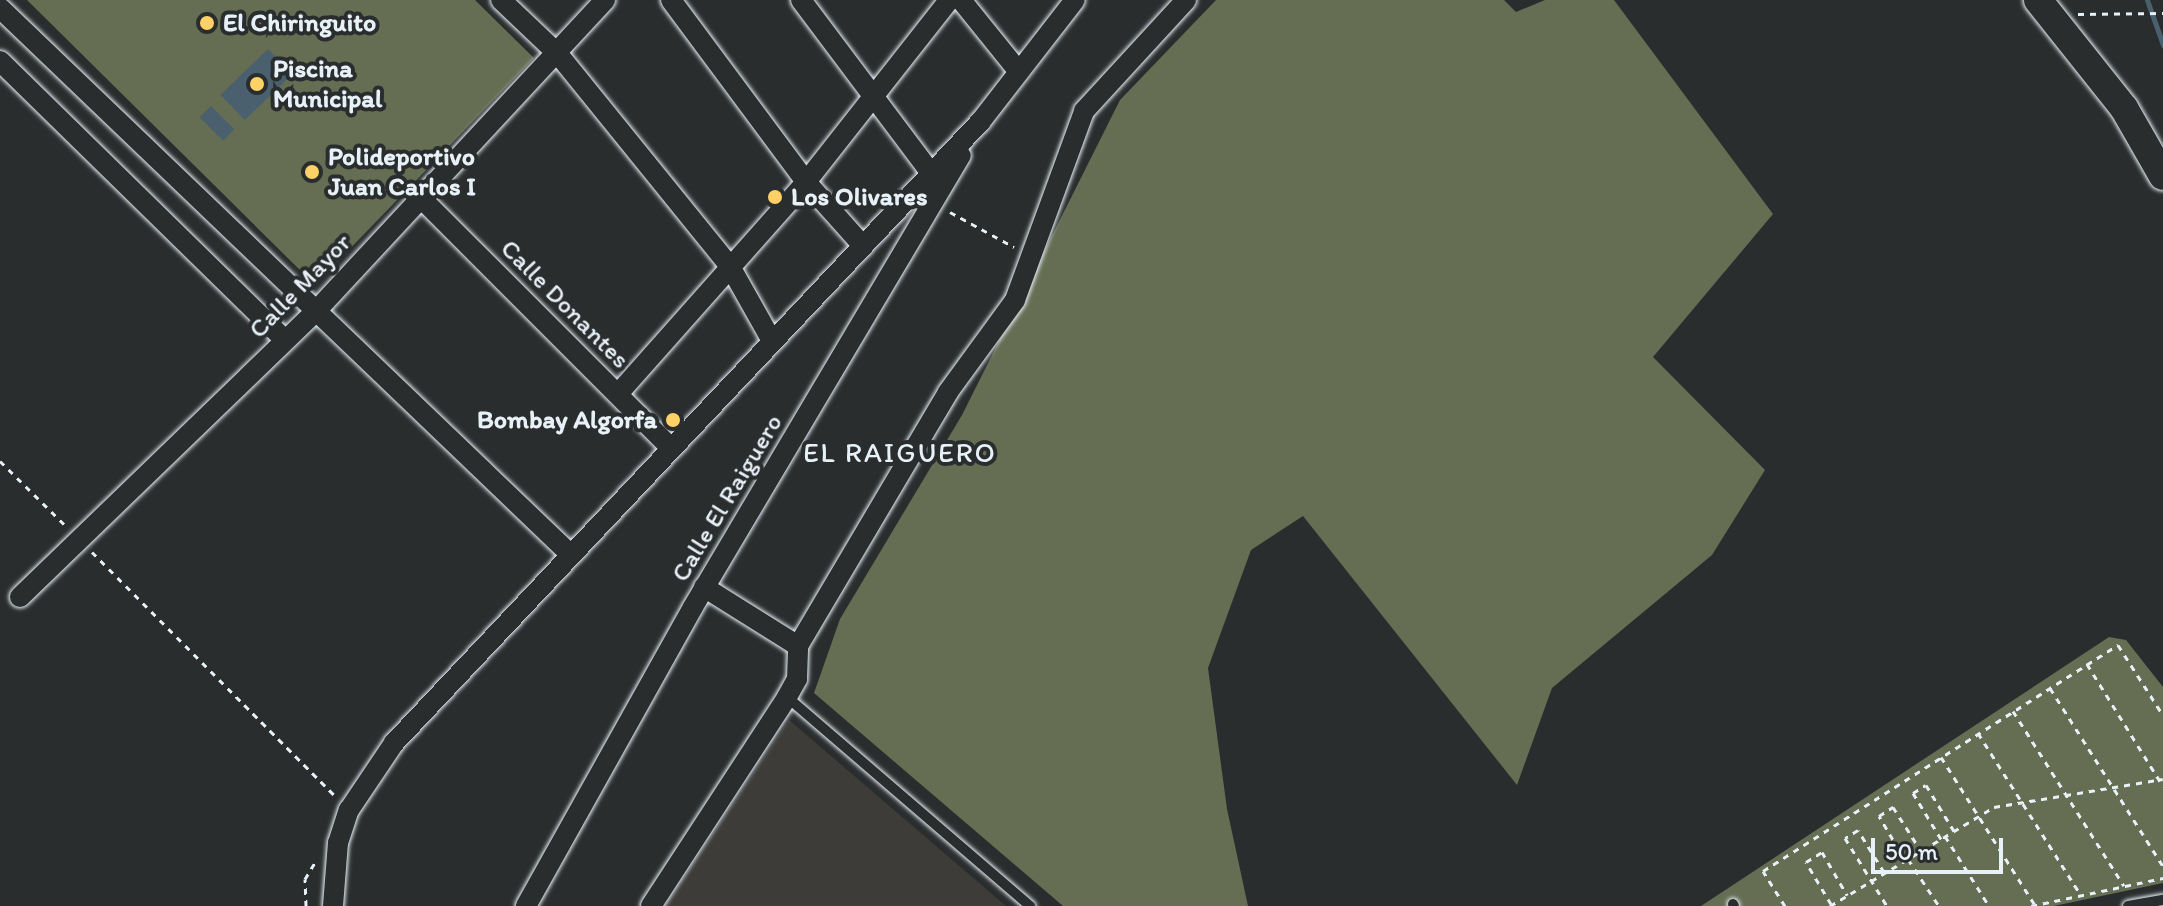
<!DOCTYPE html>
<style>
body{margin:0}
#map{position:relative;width:2163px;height:906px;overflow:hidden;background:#2a2d2e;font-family:Itim,sans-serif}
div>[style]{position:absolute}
.built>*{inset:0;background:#3e3c39}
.green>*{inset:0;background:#656d53}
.water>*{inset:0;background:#4b606e;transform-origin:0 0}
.stream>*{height:5px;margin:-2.5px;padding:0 2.5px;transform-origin:2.5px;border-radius:2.5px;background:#4b606e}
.path>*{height:3px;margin-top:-1.5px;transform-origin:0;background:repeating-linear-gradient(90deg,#e8f1f8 0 6px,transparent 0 12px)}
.roads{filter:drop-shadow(0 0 2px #e8f1f8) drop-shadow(0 0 2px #e8f1f8)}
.service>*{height:10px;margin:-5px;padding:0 5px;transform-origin:5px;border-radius:5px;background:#2a2d2e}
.minor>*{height:20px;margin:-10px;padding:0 10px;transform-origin:10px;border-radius:10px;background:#2a2d2e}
.secondary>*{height:28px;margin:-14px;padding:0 14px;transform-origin:14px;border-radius:14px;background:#2a2d2e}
.dots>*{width:22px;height:22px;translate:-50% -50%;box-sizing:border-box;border:4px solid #2a2d2e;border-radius:50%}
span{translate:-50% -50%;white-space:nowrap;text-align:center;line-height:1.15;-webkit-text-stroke:8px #2a2d2e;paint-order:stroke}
.poi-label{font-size:26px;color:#e8f1f8;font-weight:700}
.left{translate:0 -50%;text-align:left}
.right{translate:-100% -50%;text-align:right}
.street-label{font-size:26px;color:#e8f1f8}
.neighbourhood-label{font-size:28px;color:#e8f1f8;letter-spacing:2px}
.scale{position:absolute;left:1871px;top:838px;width:132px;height:36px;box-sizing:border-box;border:4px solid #e8f1f8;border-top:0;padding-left:10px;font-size:24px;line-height:28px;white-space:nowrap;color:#e8f1f8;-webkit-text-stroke:6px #2a2d2e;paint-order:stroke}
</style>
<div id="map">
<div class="built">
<div style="clip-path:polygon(789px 720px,1006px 906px,665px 906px)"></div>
</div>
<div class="green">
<div style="clip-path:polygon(27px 0,475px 0,534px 58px,315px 285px)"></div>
<div style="clip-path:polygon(1216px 0,1504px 0,1516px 12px,1545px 0,1614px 0,1773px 214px,1653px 357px,1765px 470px,1712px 555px,1552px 688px,1517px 785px,1303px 516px,1251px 550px,1208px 668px,1227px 809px,1248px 906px,1063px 906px,814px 693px,840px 619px,962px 415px,1120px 100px)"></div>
<div style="clip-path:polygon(2109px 637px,2126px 640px,2163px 687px,2163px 883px,2054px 906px,1701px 906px)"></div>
</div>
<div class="water">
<div style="left:268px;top:49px;width:35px;height:66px;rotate:46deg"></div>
<div style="left:211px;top:106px;width:33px;height:16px;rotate:45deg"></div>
</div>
<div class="stream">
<div style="left:2147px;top:0;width:48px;rotate:70.4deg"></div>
</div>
<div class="path">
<div style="left:2078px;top:14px;width:85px;rotate:-0.7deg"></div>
<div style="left:950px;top:212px;width:73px;rotate:28.7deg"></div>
<div style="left:0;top:461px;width:94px;rotate:44.6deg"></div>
<div style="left:92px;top:552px;width:344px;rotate:45.1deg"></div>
<div style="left:2087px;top:664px;width:144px;rotate:58.1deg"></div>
<div style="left:2050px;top:688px;width:211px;rotate:57.6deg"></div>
<div style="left:2013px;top:711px;width:207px;rotate:57.6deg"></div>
<div style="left:1978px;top:733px;width:192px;rotate:57.6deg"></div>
<div style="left:1941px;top:757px;width:175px;rotate:57.6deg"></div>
<div style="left:1945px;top:836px;width:83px;rotate:57.8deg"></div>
<div style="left:1941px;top:839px;width:54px;rotate:-121.3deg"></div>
<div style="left:1913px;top:793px;width:15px;rotate:-32deg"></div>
<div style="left:1926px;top:785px;width:54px;rotate:58.7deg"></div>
<div style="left:1908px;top:859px;width:56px;rotate:56.6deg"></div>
<div style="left:1905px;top:860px;width:51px;rotate:-120.6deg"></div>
<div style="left:1879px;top:816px;width:17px;rotate:-33deg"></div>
<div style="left:1893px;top:807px;width:52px;rotate:57.5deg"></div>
<div style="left:1884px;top:872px;width:49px;rotate:-121.8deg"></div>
<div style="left:1858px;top:830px;width:15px;rotate:148deg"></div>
<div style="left:1845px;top:838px;width:80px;rotate:58.3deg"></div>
<div style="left:1831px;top:904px;width:49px;rotate:-120.8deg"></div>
<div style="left:1806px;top:862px;width:19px;rotate:-32deg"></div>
<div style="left:1822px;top:852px;width:50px;rotate:59.8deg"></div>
<div style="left:306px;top:906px;width:27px;rotate:-92deg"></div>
<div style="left:305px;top:879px;width:21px;rotate:-59deg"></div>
<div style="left:1785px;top:906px;width:41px;rotate:-122.2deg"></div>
<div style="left:1763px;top:871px;width:421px;rotate:-32.5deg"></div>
<div style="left:2118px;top:645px;width:83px;rotate:57.3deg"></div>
<div style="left:1830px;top:906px;width:192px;rotate:-31.1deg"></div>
<div style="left:1994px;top:807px;width:171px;rotate:-9.4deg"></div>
<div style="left:2031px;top:906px;width:135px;rotate:-12deg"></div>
</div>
<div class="roads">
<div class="service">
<div style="left:787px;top:697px;width:321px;rotate:40.7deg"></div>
<div style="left:1733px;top:904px;width:2px;rotate:63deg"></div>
<div style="left:2128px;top:906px;width:36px;rotate:-10deg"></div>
</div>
<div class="minor">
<div style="left:501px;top:0;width:79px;rotate:43.5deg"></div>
<div style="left:558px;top:54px;width:275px;rotate:51deg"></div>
<div style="left:731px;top:268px;width:84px;rotate:60.7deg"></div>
<div style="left:671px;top:0;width:227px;rotate:53.4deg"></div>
<div style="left:806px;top:182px;width:86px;rotate:48.3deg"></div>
<div style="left:801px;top:0;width:216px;rotate:53.1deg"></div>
<div style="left:961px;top:0;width:92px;rotate:51.1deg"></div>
<div style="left:0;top:8px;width:789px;rotate:43.77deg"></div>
<div style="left:0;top:61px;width:399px;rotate:44.4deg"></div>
<div style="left:421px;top:198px;width:354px;rotate:45deg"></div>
<div style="left:618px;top:394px;width:283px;rotate:-48.4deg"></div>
<div style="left:806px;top:182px;width:231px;rotate:-51.8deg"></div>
<div style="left:704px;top:587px;width:111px;rotate:32.1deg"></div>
<div style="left:20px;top:597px;width:412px;rotate:-44deg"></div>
<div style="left:316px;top:311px;width:425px;rotate:-47.1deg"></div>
<div style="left:333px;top:906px;width:63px;rotate:-85.5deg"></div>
<div style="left:338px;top:843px;width:35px;rotate:-72deg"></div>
<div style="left:349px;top:810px;width:81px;rotate:-56.1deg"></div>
<div style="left:394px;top:743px;width:855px;rotate:-46.66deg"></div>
<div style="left:981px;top:121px;width:153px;rotate:-52.2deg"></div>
<div style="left:526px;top:906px;width:342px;rotate:-60.8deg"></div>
<div style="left:693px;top:607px;width:525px;rotate:-59.34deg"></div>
<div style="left:651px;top:906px;width:249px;rotate:-56.9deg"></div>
<div style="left:787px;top:697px;width:21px;rotate:-61deg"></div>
<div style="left:797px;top:679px;width:33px;rotate:-88deg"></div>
<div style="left:798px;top:646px;width:295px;rotate:-59.4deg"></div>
<div style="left:948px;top:392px;width:114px;rotate:-53.9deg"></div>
<div style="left:1015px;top:300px;width:201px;rotate:-69.9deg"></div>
<div style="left:1084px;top:111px;width:151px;rotate:-47.4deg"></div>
</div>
<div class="secondary">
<div style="left:2038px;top:0;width:138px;rotate:51.5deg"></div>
<div style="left:2124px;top:108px;width:78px;rotate:60.2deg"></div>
</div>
</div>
<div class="dots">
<div style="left:207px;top:23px;background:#ffd166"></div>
<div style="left:257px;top:84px;background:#ffd166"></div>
<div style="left:312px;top:172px;background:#ffd166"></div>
<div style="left:775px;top:197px;background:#ffd166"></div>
<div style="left:673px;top:420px;background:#ffd166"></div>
</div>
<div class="poi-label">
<span class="left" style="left:223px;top:23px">El Chiringuito</span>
<span class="left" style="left:273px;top:84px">Piscina<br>Municipal</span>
<span class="left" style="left:328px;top:172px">Polideportivo<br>Juan Carlos I</span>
<span class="left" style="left:791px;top:197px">Los Olivares</span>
<span class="right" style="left:657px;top:420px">Bombay Algorfa</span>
</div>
<div class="street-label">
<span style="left:300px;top:286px;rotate:-46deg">Calle Mayor</span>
<span style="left:565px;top:304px;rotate:45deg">Calle Donantes</span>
<span style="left:727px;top:498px;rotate:-59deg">Calle El Raiguero</span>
</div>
<div class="neighbourhood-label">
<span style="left:900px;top:452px">EL RAIGUERO</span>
</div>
<div class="scale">50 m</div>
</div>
